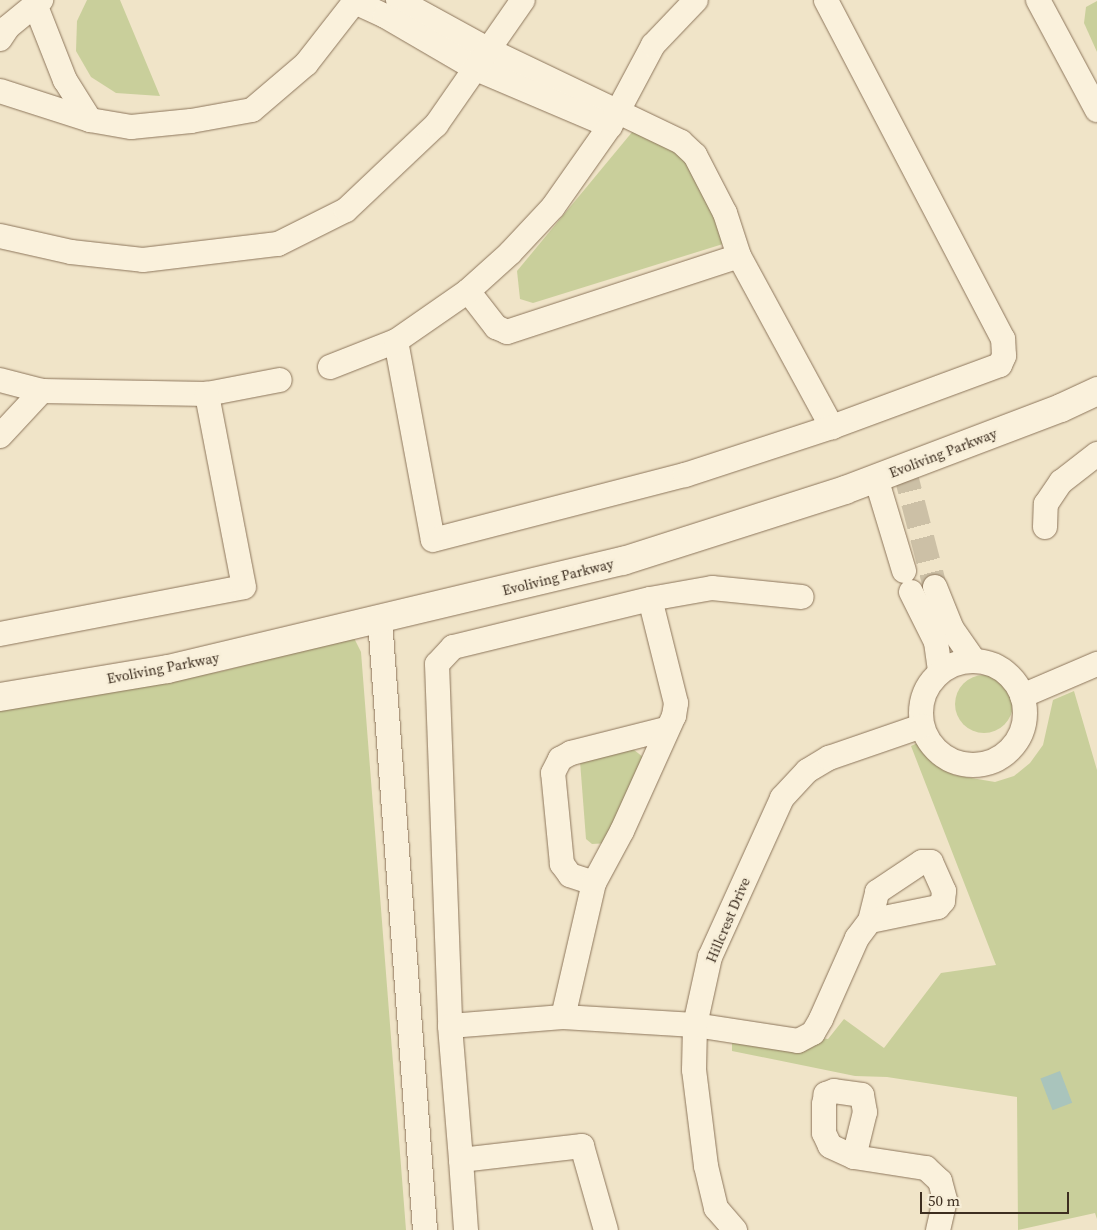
<!DOCTYPE html>
<style>
body{margin:0}
#map{position:relative;width:1097px;height:1230px;overflow:hidden;background:#f0e4c8;font-family:"Source Serif 4",serif}
div>[style]{position:absolute}
.green>*{inset:0;background:#c9cf9b}
.round{border-radius:50%}
.water>*{inset:0;background:#a9c4bc;transform-origin:0 0}
.street-tunnel>*{height:24px;margin-top:-12px;transform-origin:0;background:repeating-linear-gradient(90deg,#ccc0a6 0 24px,transparent 0 36px)}
.roads{filter:drop-shadow(0 0 1px #8d765c) drop-shadow(0 0 1px #8d765c)}
.street>*{height:24px;margin:-12px;padding:0 12px;transform-origin:12px;border-radius:12px;background:#faf1dc}
.street>.ring{margin:-12px;padding:0;box-sizing:content-box;background:none;border:24px solid #faf1dc;border-radius:50%}
.secondary>*{height:28px;margin:-14px;padding:0 14px;transform-origin:14px;border-radius:14px;background:#faf1dc}
span{translate:-50% -50%;white-space:nowrap;text-align:center;line-height:1.15;-webkit-text-stroke:4.5px #f7eed8;paint-order:stroke}
.street-label{font-size:14px;color:#3d2e20}
.scale{position:absolute;left:920px;top:1192px;width:149px;height:22px;box-sizing:border-box;border:2px solid #3d2e20;border-top:0;padding-left:6px;font-size:15px;line-height:18px;white-space:nowrap;color:#3d2e20;-webkit-text-stroke:4px #f7eed8;paint-order:stroke}
</style>
<div id="map">
<div class="green">
<div style="clip-path:polygon(87px 0,120px 0,160px 96px,116px 93px,91px 77px,76px 51px,77px 21px)"></div>
<div style="clip-path:polygon(1097px 1px,1097px 52px,1084px 23px,1086px 7px)"></div>
<div style="clip-path:polygon(633px 131px,691px 154px,729px 222px,723px 244px,533px 303px,520px 299px,517px 271px)"></div>
<div style="clip-path:polygon(353px 636px,361px 652px,406px 1230px,0 1230px,0 709px,223px 671px)"></div>
<div class="round" style="left:955px;top:675px;width:58px;height:58px"></div>
<div style="clip-path:polygon(1074px 691px,1097px 770px,1097px 1219px,1095px 1213px,1018px 1230px,1017px 1097px,887px 1077px,855px 1076px,732px 1051px,732px 1027px,828px 1039px,844px 1019px,884px 1048px,941px 973px,996px 965px,911px 746px,924px 740px,939px 762px,954px 775px,995px 782px,1014px 776px,1030px 763px,1043px 745px,1053px 700px)"></div>
<div style="clip-path:polygon(629px 746px,643px 757px,609px 843px,592px 844px,586px 839px,580px 761px)"></div>
</div>
<div class="water">
<div style="left:1060px;top:1071px;width:34px;height:21px;rotate:69deg"></div>
</div>
<div class="street-tunnel">
<div style="left:904px;top:468px;width:123px;rotate:75.4deg"></div>
</div>
<div class="roads">
<div class="street">
<div style="left:398px;top:0;width:102px;rotate:28.8deg"></div>
<div style="left:487px;top:49px;width:215px;rotate:25.6deg"></div>
<div style="left:681px;top:142px;width:19px;rotate:43deg"></div>
<div style="left:695px;top:155px;width:65px;rotate:62.7deg"></div>
<div style="left:725px;top:213px;width:45px;rotate:72deg"></div>
<div style="left:739px;top:256px;width:195px;rotate:61.5deg"></div>
<div style="left:1038px;top:0;width:125px;rotate:61.8deg"></div>
<div style="left:355px;top:2px;width:33px;rotate:25deg"></div>
<div style="left:385px;top:16px;width:105px;rotate:30.2deg"></div>
<div style="left:476px;top:69px;width:146px;rotate:23deg"></div>
<div style="left:35px;top:4px;width:82px;rotate:68.5deg"></div>
<div style="left:65px;top:80px;width:47px;rotate:58deg"></div>
<div style="left:0;top:39px;width:14px;rotate:-56deg"></div>
<div style="left:8px;top:27px;width:43px;rotate:-39.3deg"></div>
<div style="left:0;top:91px;width:95px;rotate:17.9deg"></div>
<div style="left:90px;top:120px;width:42px;rotate:9.7deg"></div>
<div style="left:131px;top:127px;width:60px;rotate:-5.7deg"></div>
<div style="left:191px;top:121px;width:62px;rotate:-10.2deg"></div>
<div style="left:252px;top:110px;width:71px;rotate:-40.4deg"></div>
<div style="left:306px;top:64px;width:81px;rotate:-52deg"></div>
<div style="left:0;top:236px;width:73px;rotate:12.7deg"></div>
<div style="left:71px;top:252px;width:72px;rotate:6.3deg"></div>
<div style="left:143px;top:260px;width:136px;rotate:-6.8deg"></div>
<div style="left:278px;top:244px;width:76px;rotate:-26.6deg"></div>
<div style="left:346px;top:210px;width:124px;rotate:-43.4deg"></div>
<div style="left:436px;top:125px;width:152px;rotate:-55.2deg"></div>
<div style="left:468px;top:291px;width:46px;rotate:52.1deg"></div>
<div style="left:496px;top:327px;width:12px;rotate:24deg"></div>
<div style="left:507px;top:332px;width:244px;rotate:-18.1deg"></div>
<div style="left:396px;top:341px;width:202px;rotate:79.5deg"></div>
<div style="left:433px;top:540px;width:260px;rotate:-14.5deg"></div>
<div style="left:685px;top:475px;width:155px;rotate:-18.1deg"></div>
<div style="left:832px;top:427px;width:179px;rotate:-20.3deg"></div>
<div style="left:1000px;top:365px;width:10px;rotate:-66deg"></div>
<div style="left:1004px;top:356px;width:17px;rotate:-93deg"></div>
<div style="left:1003px;top:339px;width:382px;rotate:-117.6deg"></div>
<div style="left:330px;top:367px;width:71px;rotate:-21.5deg"></div>
<div style="left:396px;top:341px;width:88px;rotate:-34.8deg"></div>
<div style="left:468px;top:291px;width:57px;rotate:-42.1deg"></div>
<div style="left:510px;top:253px;width:63px;rotate:-46.9deg"></div>
<div style="left:553px;top:207px;width:99px;rotate:-54.9deg"></div>
<div style="left:610px;top:126px;width:92px;rotate:-62deg"></div>
<div style="left:653px;top:45px;width:62px;rotate:-46.3deg"></div>
<div style="left:0;top:380px;width:43px;rotate:14.7deg"></div>
<div style="left:42px;top:391px;width:165px;rotate:1deg"></div>
<div style="left:207px;top:394px;width:74px;rotate:-10.9deg"></div>
<div style="left:0;top:436px;width:62px;rotate:-47deg"></div>
<div style="left:876px;top:478px;width:97px;rotate:73.2deg"></div>
<div style="left:1045px;top:527px;width:23px;rotate:-88deg"></div>
<div style="left:1046px;top:504px;width:27px;rotate:-56deg"></div>
<div style="left:1061px;top:482px;width:46px;rotate:-37.9deg"></div>
<div style="left:935px;top:587px;width:45px;rotate:68deg"></div>
<div style="left:952px;top:629px;width:38px;rotate:55deg"></div>
<div style="left:911px;top:592px;width:56px;rotate:63.4deg"></div>
<div style="left:936px;top:642px;width:30px;rotate:82deg"></div>
<div style="left:650px;top:599px;width:63px;rotate:-10.1deg"></div>
<div style="left:712px;top:588px;width:90px;rotate:5.7deg"></div>
<div style="left:380px;top:620px;width:612px;rotate:85.78deg"></div>
<div style="left:0;top:634px;width:248px;rotate:-10.9deg"></div>
<div style="left:244px;top:587px;width:197px;rotate:-100.9deg"></div>
<div class="ring" style="left:921px;top:661px;width:80px;height:80px"></div>
<div style="left:1022px;top:696px;width:82px;rotate:-23.1deg"></div>
<div style="left:594px;top:883px;width:25px;rotate:-162deg"></div>
<div style="left:570px;top:875px;width:14px;rotate:-126deg"></div>
<div style="left:562px;top:864px;width:91px;rotate:-95.6deg"></div>
<div style="left:553px;top:773px;width:16px;rotate:-63deg"></div>
<div style="left:560px;top:759px;width:13px;rotate:-29deg"></div>
<div style="left:571px;top:753px;width:98px;rotate:-14.2deg"></div>
<div style="left:563px;top:1017px;width:132px;rotate:3.5deg"></div>
<div style="left:695px;top:1025px;width:104px;rotate:8.8deg"></div>
<div style="left:798px;top:1041px;width:17px;rotate:-28deg"></div>
<div style="left:813px;top:1033px;width:16px;rotate:-60deg"></div>
<div style="left:821px;top:1019px;width:89px;rotate:-66deg"></div>
<div style="left:857px;top:938px;width:21px;rotate:-53deg"></div>
<div style="left:870px;top:921px;width:30px;rotate:-76deg"></div>
<div style="left:877px;top:892px;width:54px;rotate:-33.7deg"></div>
<div style="left:922px;top:862px;width:9px"></div>
<div style="left:931px;top:862px;width:32px;rotate:66deg"></div>
<div style="left:944px;top:891px;width:10px;rotate:96deg"></div>
<div style="left:943px;top:901px;width:8px;rotate:130deg"></div>
<div style="left:938px;top:907px;width:69px;rotate:168.4deg"></div>
<div style="left:450px;top:1026px;width:113px;rotate:-4.6deg"></div>
<div style="left:563px;top:1017px;width:138px;rotate:-77deg"></div>
<div style="left:594px;top:883px;width:59px;rotate:-61.7deg"></div>
<div style="left:622px;top:831px;width:126px;rotate:-65.7deg"></div>
<div style="left:674px;top:716px;width:13px;rotate:-81deg"></div>
<div style="left:676px;top:703px;width:107px;rotate:-104deg"></div>
<div style="left:650px;top:599px;width:203px;rotate:166.3deg"></div>
<div style="left:453px;top:647px;width:23px;rotate:133deg"></div>
<div style="left:437px;top:664px;width:362px;rotate:87.9deg"></div>
<div style="left:450px;top:1026px;width:134px;rotate:85.3deg"></div>
<div style="left:854px;top:1157px;width:46px;rotate:-76.3deg"></div>
<div style="left:865px;top:1112px;width:17px;rotate:-100deg"></div>
<div style="left:862px;top:1095px;width:28px;rotate:-172deg"></div>
<div style="left:834px;top:1091px;width:9px;rotate:159deg"></div>
<div style="left:826px;top:1094px;width:10px;rotate:101deg"></div>
<div style="left:824px;top:1104px;width:29px;rotate:90deg"></div>
<div style="left:824px;top:1133px;width:14px;rotate:65deg"></div>
<div style="left:830px;top:1146px;width:26px;rotate:25deg"></div>
<div style="left:854px;top:1157px;width:73px;rotate:8.7deg"></div>
<div style="left:926px;top:1168px;width:19px;rotate:43deg"></div>
<div style="left:940px;top:1181px;width:20px;rotate:75deg"></div>
<div style="left:945px;top:1200px;width:31px;rotate:103deg"></div>
<div style="left:466px;top:1230px;width:70px;rotate:-94.1deg"></div>
<div style="left:461px;top:1160px;width:122px;rotate:-6.6deg"></div>
<div style="left:582px;top:1146px;width:87px;rotate:74.1deg"></div>
<div style="left:735px;top:1230px;width:29px;rotate:-131deg"></div>
<div style="left:716px;top:1208px;width:43px;rotate:-103.4deg"></div>
<div style="left:706px;top:1166px;width:97px;rotate:-97.1deg"></div>
<div style="left:694px;top:1070px;width:45px;rotate:-88.7deg"></div>
<div style="left:695px;top:1025px;width:70px;rotate:-77.6deg"></div>
<div style="left:710px;top:957px;width:175px;rotate:-65.6deg"></div>
<div style="left:782px;top:798px;width:37px;rotate:-47deg"></div>
<div style="left:807px;top:771px;width:26px;rotate:-31deg"></div>
<div style="left:829px;top:758px;width:98px;rotate:-19deg"></div>
</div>
<div class="secondary">
<div style="left:0;top:697px;width:170px;rotate:-9.5deg"></div>
<div style="left:168px;top:669px;width:468px;rotate:-13.4deg"></div>
<div style="left:623px;top:561px;width:233px;rotate:-17.7deg"></div>
<div style="left:845px;top:490px;width:231px;rotate:-20.8deg"></div>
<div style="left:1061px;top:408px;width:40px;rotate:-25deg"></div>
</div>
</div>
<div class="street-label">
<span style="left:943px;top:453px;rotate:-21deg">Evoliving Parkway</span>
<span style="left:558px;top:577px;rotate:-14deg">Evoliving Parkway</span>
<span style="left:163px;top:668px;rotate:-11deg">Evoliving Parkway</span>
<span style="left:728px;top:920px;rotate:-67deg">Hillcrest Drive</span>
</div>
<div class="scale">50 m</div>
</div>
